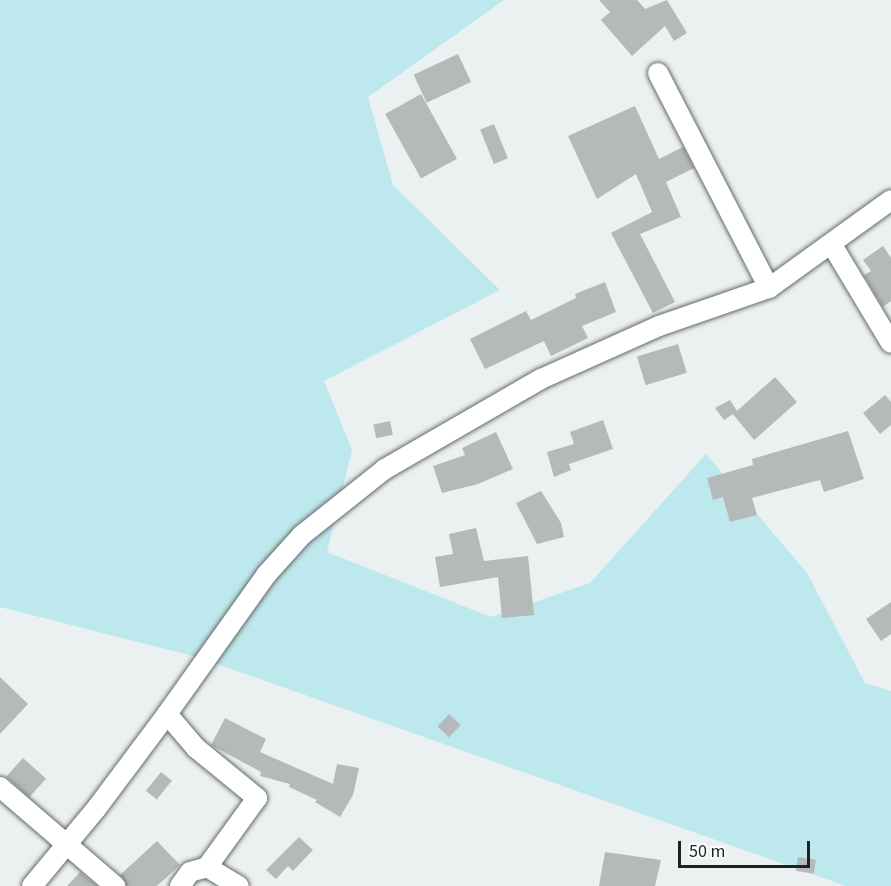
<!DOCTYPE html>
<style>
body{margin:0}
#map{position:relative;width:891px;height:886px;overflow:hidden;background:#ebf0f0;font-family:"Source Sans 3",sans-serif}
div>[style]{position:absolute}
.green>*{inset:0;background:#bde8ed}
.building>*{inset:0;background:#b4b9b9;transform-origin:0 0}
.roads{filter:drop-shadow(0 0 2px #656969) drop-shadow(0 0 2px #656969)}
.street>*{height:20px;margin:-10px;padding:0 10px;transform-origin:10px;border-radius:10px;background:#fff}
span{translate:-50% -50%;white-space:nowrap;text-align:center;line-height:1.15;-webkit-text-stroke:4.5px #f9fdfe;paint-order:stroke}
.scale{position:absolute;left:678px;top:841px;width:132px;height:27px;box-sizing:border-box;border:3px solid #202222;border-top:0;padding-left:8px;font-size:18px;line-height:21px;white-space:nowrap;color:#202222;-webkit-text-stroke:4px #f9fdfe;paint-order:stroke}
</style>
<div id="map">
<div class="green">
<div style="clip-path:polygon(0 0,504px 0,368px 97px,393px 185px,500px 290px,324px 381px,352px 450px,327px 552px,491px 617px,590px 583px,706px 454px,807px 573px,865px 683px,891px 691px,891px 886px,846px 886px,197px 657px,0 607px)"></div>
</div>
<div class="building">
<div style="clip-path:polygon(599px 0,637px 0,645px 9px,667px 0,687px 33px,674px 41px,665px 26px,632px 56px,601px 20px,610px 12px)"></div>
<div style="left:458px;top:54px;width:31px;height:49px;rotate:65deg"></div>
<div style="left:421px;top:94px;width:74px;height:41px;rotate:61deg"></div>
<div style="clip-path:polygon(635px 106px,659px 159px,683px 147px,694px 168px,666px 182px,681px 217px,640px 234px,675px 302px,653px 313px,611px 233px,652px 212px,636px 174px,597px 199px,568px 136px)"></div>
<div style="left:494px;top:124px;width:37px;height:15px;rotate:68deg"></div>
<div style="clip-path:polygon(883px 246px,891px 258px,891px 301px,883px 307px,864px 275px,871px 271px,863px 260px)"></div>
<div style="clip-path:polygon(605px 282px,616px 312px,582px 326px,588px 338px,551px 356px,544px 341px,485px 369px,470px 339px,526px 311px,531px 320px,576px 298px,575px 294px)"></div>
<div style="left:678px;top:344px;width:30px;height:43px;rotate:73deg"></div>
<div style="clip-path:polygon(775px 377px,797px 402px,754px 440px,733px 414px,724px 420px,715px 408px,730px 400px,737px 411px)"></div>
<div style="clip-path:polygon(885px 395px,891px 402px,891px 425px,880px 434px,863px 413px)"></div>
<div style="clip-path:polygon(603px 420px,613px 449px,569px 464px,571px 470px,554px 477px,547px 452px,574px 444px,570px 432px)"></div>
<div style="left:390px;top:421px;width:14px;height:17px;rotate:78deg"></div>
<div style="clip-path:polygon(848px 431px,864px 479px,824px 492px,820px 480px,752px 498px,757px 515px,730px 522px,723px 497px,713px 500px,707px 478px,753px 465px,752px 459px)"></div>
<div style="clip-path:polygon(496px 432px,513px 469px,478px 484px,442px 493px,433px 466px,465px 455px,462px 448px)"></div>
<div style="clip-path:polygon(541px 491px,561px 523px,564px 537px,537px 544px,516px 503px)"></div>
<div style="clip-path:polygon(476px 528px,484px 561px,528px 556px,534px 615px,502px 618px,498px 577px,440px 587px,435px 557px,453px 554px,449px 534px)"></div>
<div style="clip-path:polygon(891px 602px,891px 634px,881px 641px,866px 619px)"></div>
<div style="clip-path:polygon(0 677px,28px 704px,0 734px)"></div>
<div style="left:449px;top:714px;width:16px;height:17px;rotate:43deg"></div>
<div style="clip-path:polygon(225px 718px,266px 739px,260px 752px,333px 784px,337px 764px,359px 768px,353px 795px,340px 817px,315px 802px,317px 800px,289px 787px,290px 784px,260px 776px,261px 772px,211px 745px)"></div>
<div style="left:23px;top:758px;width:31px;height:25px;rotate:42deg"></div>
<div style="left:161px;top:772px;width:14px;height:24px;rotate:39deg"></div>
<div style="clip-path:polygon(299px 837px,313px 850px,293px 871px,288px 866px,276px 879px,266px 870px)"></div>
<div style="clip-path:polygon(157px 841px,180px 865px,157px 886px,127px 886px,120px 875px)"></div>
<div style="clip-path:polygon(605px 852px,661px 860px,655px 886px,599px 886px)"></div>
<div style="left:798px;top:857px;width:18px;height:14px;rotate:9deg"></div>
<div style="clip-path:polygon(80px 872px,97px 886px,67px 886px)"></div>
</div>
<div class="roads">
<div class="street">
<div style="left:658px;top:73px;width:242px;rotate:62.7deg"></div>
<div style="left:832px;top:245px;width:114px;rotate:59deg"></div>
<div style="left:167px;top:714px;width:171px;rotate:-54.5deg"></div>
<div style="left:266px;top:575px;width:54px;rotate:-48deg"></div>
<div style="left:302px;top:535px;width:106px;rotate:-38.5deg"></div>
<div style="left:385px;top:469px;width:180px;rotate:-30deg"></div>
<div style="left:541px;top:379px;width:129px;rotate:-24.2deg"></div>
<div style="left:659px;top:326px;width:116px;rotate:-19.1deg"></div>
<div style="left:769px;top:288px;width:150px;rotate:-35.8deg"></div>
<div style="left:0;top:787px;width:152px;rotate:40.7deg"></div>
<div style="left:32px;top:886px;width:100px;rotate:-50.3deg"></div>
<div style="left:96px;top:809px;width:119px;rotate:-53.2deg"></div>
<div style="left:167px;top:714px;width:45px;rotate:49.5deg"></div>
<div style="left:196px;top:748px;width:79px;rotate:39.3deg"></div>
<div style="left:257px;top:798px;width:85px;rotate:125.9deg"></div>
<div style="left:180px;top:886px;width:17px;rotate:-54deg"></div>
<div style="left:190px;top:872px;width:18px;rotate:-16deg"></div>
<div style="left:207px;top:867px;width:37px;rotate:31deg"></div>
</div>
</div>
<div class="scale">50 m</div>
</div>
